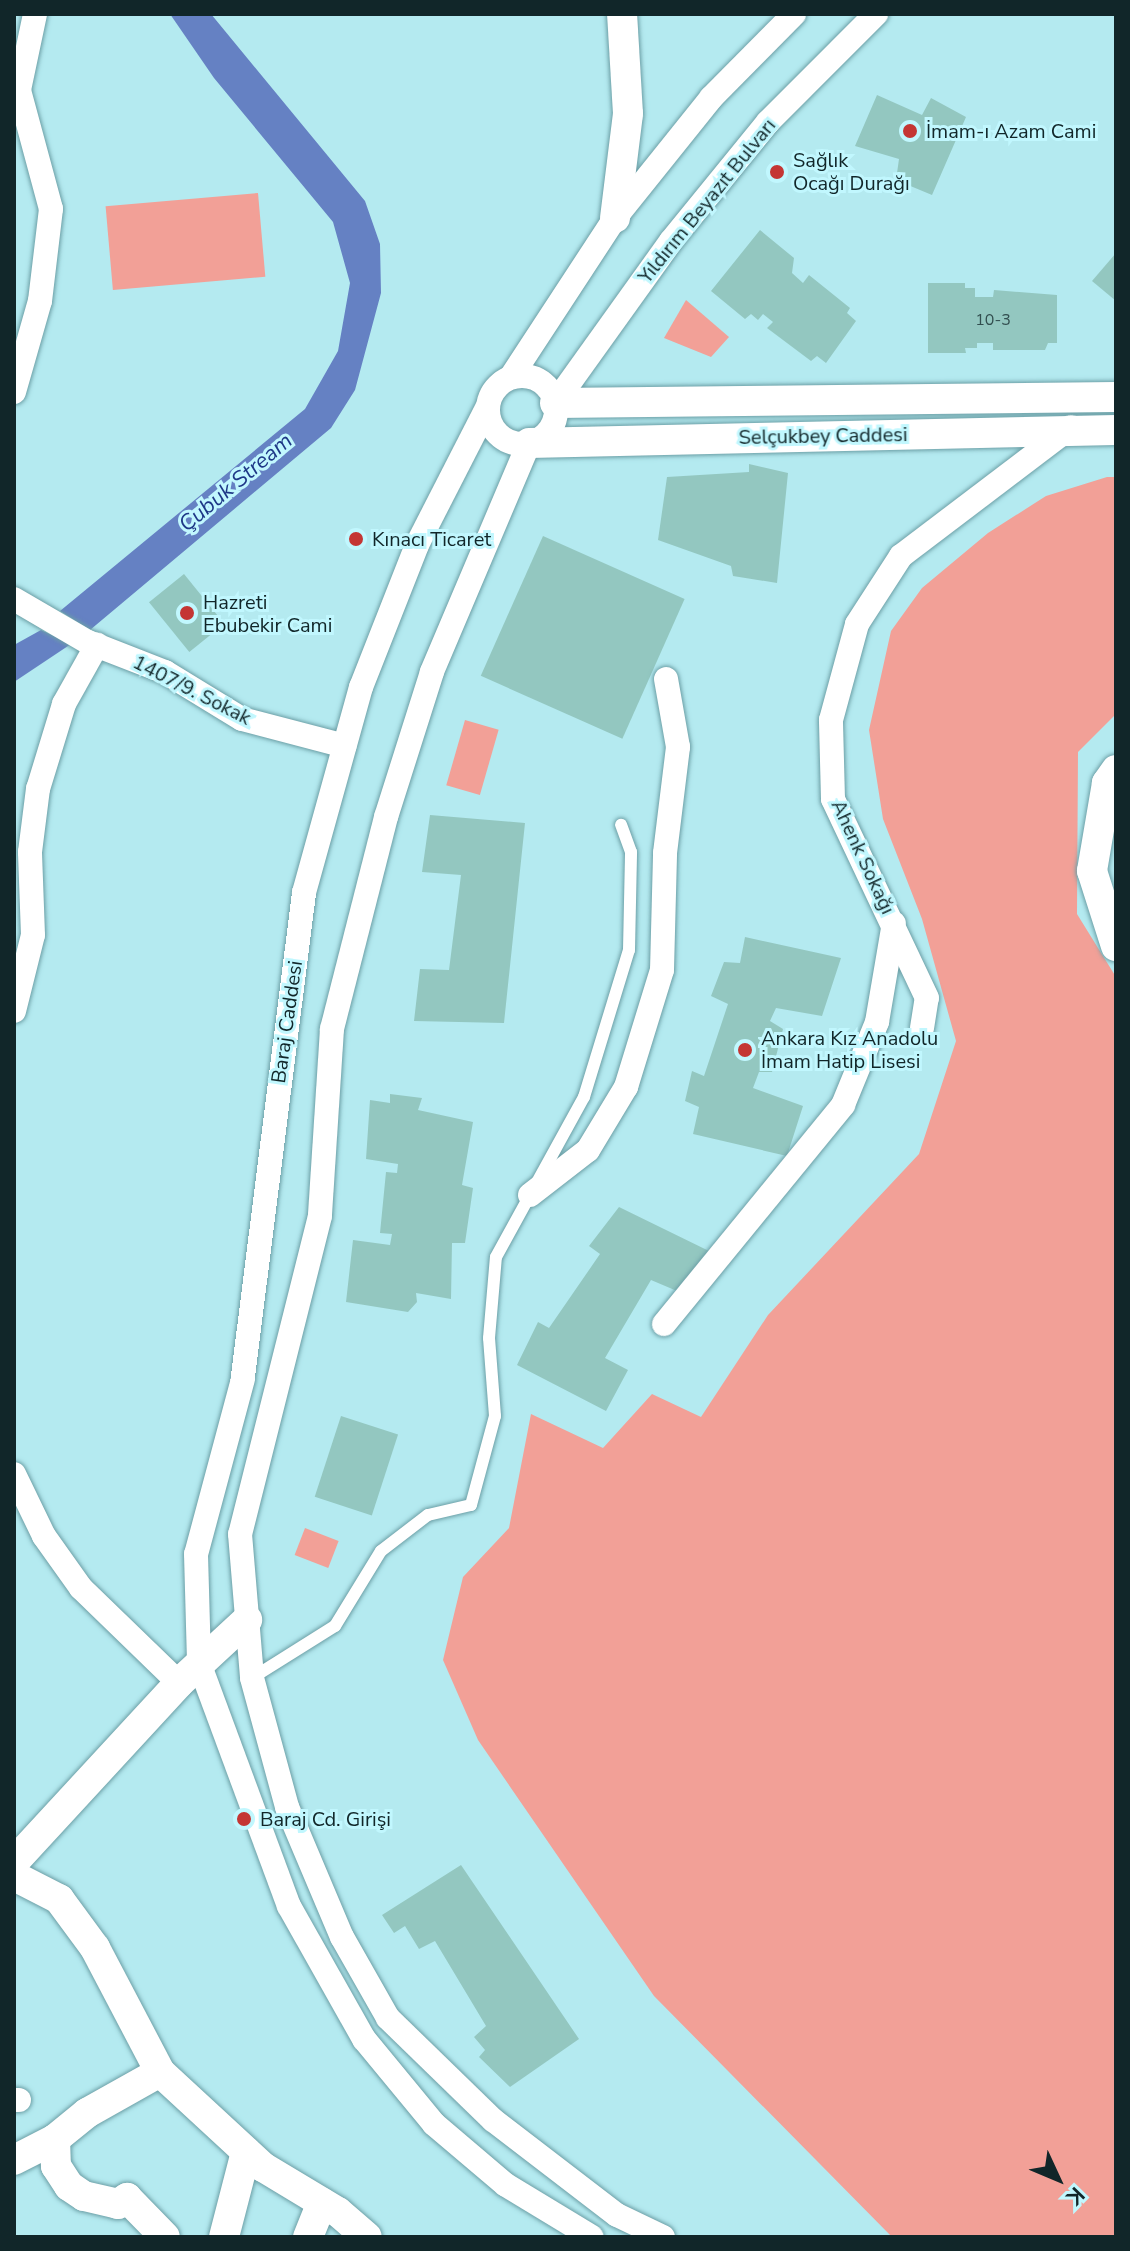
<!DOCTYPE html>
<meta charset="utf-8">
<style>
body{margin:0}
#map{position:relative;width:1130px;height:2251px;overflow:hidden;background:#b4eaf0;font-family:"Nunito Sans",sans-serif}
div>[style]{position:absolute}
.green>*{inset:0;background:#f2a097;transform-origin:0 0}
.water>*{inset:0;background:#6581c3}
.building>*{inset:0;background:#93c7c0;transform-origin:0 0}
.roads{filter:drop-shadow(0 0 2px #6c9fa6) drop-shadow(0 0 2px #6c9fa6)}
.service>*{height:12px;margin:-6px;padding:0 6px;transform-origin:6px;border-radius:6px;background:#fff}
.minor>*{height:24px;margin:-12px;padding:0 12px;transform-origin:12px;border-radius:12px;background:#fff}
.minor>.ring{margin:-12px;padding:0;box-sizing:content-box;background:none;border:24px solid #fff;border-radius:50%}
.tertiary>*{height:30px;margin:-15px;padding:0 15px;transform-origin:15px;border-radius:15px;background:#fff}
.dots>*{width:22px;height:22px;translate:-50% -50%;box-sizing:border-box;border:4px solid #c1f7fe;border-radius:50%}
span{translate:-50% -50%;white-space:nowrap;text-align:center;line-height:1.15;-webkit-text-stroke:6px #c1f7fe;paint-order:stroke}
.number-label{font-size:16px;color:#324e4f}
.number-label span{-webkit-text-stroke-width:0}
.poi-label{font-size:20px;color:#112629}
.left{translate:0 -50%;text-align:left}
.street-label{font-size:20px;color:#112629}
.water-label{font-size:22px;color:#1e3887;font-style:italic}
.frame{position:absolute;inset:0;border:16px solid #112629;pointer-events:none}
.north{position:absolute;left:1018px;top:2139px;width:80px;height:80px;-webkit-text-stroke:6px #c1f7fe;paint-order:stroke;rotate:134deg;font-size:22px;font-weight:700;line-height:32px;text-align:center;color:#112629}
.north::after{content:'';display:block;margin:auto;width:28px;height:36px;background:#112629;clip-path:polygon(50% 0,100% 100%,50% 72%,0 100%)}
</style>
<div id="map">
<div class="green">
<div style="left:258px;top:193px;width:84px;height:153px;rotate:85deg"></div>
<div style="clip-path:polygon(686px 300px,729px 337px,711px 357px,664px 338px)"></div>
<div style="clip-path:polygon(1107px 477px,1116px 477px,1116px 714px,1078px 752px,1077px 914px,1116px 977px,1116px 2237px,892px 2237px,654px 1996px,478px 1740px,443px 1660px,463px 1577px,509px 1528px,531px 1414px,603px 1448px,652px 1394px,701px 1417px,768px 1315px,919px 1154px,956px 1041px,922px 919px,883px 819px,869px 730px,891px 631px,922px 588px,988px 533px,1046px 496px)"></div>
<div style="left:465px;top:720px;width:35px;height:68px;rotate:16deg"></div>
<div style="left:305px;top:1528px;width:36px;height:29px;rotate:21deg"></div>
</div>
<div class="water">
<div style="clip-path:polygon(170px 14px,211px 14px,365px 201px,380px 244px,381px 293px,355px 390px,331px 428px,90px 630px,60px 611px,305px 409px,338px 351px,350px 283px,333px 222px,214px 78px)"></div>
<div style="clip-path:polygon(41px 630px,71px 644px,14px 682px,14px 645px)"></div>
</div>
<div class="building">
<div style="clip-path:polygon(877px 95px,922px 115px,931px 98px,966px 117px,932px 195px,896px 180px,899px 159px,855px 146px)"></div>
<div style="clip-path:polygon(760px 230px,794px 258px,792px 273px,803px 283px,809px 275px,850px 308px,847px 313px,856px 321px,826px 363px,817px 356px,811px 361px,767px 328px,773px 322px,763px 314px,758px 320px,751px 314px,745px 319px,711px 291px)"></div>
<div style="clip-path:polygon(1116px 253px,1116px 301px,1092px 281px)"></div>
<div style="clip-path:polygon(928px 283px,965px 283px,965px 288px,975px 288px,975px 297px,993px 297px,994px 290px,1057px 295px,1057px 343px,1048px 343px,1045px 350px,993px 350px,993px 343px,977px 343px,977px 348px,965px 348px,966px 353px,928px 353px)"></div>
<div style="clip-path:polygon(749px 464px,788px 473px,777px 583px,733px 576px,731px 566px,658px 540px,667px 477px,749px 472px)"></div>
<div style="left:543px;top:536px;width:155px;height:153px;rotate:24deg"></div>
<div style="left:184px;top:574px;width:64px;height:45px;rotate:51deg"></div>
<div style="clip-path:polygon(430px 815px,525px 823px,504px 1023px,414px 1021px,420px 969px,449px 970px,461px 875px,422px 872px)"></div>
<div style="clip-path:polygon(745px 937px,841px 958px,822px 1016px,776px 1008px,770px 1021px,783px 1029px,772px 1072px,759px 1072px,753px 1088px,803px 1106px,787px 1156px,693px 1134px,699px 1107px,685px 1101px,692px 1071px,704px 1076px,728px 1004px,711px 996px,724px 962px,740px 963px)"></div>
<div style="clip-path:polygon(390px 1094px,422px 1098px,418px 1110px,473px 1122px,462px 1185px,473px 1188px,465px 1243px,452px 1243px,451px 1299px,416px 1293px,417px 1302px,408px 1312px,346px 1302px,353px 1240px,390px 1245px,392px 1234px,380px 1233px,386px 1172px,397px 1173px,398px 1164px,366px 1159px,370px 1100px,390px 1103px)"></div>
<div style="clip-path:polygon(619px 1207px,709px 1251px,677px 1291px,651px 1280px,605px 1358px,628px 1370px,606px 1411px,517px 1365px,538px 1322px,549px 1328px,600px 1254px,589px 1246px)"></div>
<div style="left:341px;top:1416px;width:60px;height:85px;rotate:18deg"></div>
<div style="clip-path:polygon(461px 1865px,579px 2039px,510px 2087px,479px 2057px,485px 2050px,474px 2037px,486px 2026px,435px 1941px,419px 1949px,405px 1926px,394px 1933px,382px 1915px)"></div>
</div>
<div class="roads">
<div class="service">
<div style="left:252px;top:1678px;width:98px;rotate:-32.1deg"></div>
<div style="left:335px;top:1626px;width:88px;rotate:-58.5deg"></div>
<div style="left:381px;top:1551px;width:59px;rotate:-37.5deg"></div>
<div style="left:428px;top:1515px;width:44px;rotate:-13.1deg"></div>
<div style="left:471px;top:1505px;width:92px;rotate:-74.9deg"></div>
<div style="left:495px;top:1416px;width:78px;rotate:-94.4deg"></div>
<div style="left:489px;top:1338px;width:81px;rotate:-85.1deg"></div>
<div style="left:496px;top:1257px;width:183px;rotate:-61.2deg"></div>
<div style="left:584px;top:1097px;width:154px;rotate:-73deg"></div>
<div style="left:629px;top:950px;width:98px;rotate:-88.8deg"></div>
<div style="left:631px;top:852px;width:29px;rotate:-110deg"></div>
</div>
<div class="minor">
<div class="ring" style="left:488px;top:376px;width:44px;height:44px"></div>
<div style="left:511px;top:377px;width:190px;rotate:-56.8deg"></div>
<div style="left:615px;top:218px;width:154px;rotate:-51.3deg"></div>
<div style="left:711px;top:98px;width:118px;rotate:-45.3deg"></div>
<div style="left:14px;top:392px;width:95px;rotate:-74.1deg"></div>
<div style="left:40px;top:301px;width:93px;rotate:-83.2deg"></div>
<div style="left:51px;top:209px;width:123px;rotate:-105.1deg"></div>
<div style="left:19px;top:90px;width:78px;rotate:-78.1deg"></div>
<div style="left:555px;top:403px;width:199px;rotate:-54.4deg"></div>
<div style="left:671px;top:241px;width:154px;rotate:-50.8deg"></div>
<div style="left:768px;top:122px;width:153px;rotate:-45deg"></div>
<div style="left:487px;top:408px;width:154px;rotate:117.1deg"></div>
<div style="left:417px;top:545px;width:153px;rotate:111.5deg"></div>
<div style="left:361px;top:687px;width:214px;rotate:105.5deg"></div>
<div style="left:304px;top:893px;width:490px;rotate:97.2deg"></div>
<div style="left:243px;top:1379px;width:181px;rotate:105deg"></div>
<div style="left:196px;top:1554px;width:109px;rotate:88.4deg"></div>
<div style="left:199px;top:1663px;width:259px;rotate:69.7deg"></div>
<div style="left:289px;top:1906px;width:153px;rotate:60.6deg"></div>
<div style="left:364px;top:2039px;width:110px;rotate:50.5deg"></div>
<div style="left:434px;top:2124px;width:94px;rotate:40.3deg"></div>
<div style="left:506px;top:2185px;width:100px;rotate:31.2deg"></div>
<div style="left:529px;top:443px;width:249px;rotate:113deg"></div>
<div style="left:432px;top:672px;width:152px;rotate:107.6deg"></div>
<div style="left:386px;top:817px;width:219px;rotate:104.3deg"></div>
<div style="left:332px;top:1029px;width:187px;rotate:93.7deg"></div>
<div style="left:320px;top:1216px;width:328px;rotate:104.1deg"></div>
<div style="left:240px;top:1534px;width:144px;rotate:85.2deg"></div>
<div style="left:252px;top:1678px;width:134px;rotate:74.8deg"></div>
<div style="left:287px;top:1807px;width:141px;rotate:67.1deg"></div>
<div style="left:342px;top:1937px;width:93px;rotate:60.4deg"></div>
<div style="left:388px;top:2018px;width:146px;rotate:44.2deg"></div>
<div style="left:493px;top:2120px;width:156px;rotate:37.5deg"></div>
<div style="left:617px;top:2215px;width:51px;rotate:25.6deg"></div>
<div style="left:14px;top:599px;width:86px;rotate:30.2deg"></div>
<div style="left:88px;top:642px;width:83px;rotate:21.3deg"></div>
<div style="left:165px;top:672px;width:90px;rotate:31.4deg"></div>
<div style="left:242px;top:719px;width:106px;rotate:14.7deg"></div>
<div style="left:14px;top:1011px;width:78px;rotate:-76deg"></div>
<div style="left:33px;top:935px;width:83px;rotate:-92.1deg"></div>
<div style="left:30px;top:852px;width:64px;rotate:-82.8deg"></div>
<div style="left:38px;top:789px;width:89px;rotate:-73deg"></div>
<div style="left:64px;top:704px;width:68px;rotate:-60.8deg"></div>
<div style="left:922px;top:1028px;width:30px;rotate:-81deg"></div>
<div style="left:927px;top:998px;width:220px;rotate:-115.3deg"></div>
<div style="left:833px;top:799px;width:79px;rotate:-91.5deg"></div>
<div style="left:831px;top:720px;width:99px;rotate:-74.8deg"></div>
<div style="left:857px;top:624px;width:81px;rotate:-57.1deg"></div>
<div style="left:901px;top:556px;width:213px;rotate:-37.2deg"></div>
<div style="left:530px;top:1195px;width:73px;rotate:-37.8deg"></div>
<div style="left:588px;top:1150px;width:74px;rotate:-58.9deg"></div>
<div style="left:626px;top:1087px;width:122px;rotate:-72.9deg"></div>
<div style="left:662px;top:970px;width:117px;rotate:-88.5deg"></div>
<div style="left:665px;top:853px;width:107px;rotate:-83deg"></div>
<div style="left:678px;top:747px;width:69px;rotate:-100deg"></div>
<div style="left:664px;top:1324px;width:283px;rotate:-50.7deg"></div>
<div style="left:843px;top:1105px;width:90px;rotate:-67.7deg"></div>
<div style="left:877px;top:1022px;width:100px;rotate:-80.3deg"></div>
<div style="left:14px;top:1474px;width:69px;rotate:64.2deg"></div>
<div style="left:44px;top:1536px;width:64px;rotate:54.6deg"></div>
<div style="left:81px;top:1588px;width:136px;rotate:44.1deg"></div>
<div style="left:14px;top:2100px;width:5px"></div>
</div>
<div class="tertiary">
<div style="left:615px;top:218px;width:105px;rotate:-82.9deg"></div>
<div style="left:628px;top:114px;width:100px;rotate:-93.4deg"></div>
<div style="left:555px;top:403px;width:561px;rotate:-0.61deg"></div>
<div style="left:529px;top:443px;width:587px;rotate:-1.27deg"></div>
<div style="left:1116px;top:770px;width:16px;rotate:125deg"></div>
<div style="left:1107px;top:783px;width:89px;rotate:99.7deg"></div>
<div style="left:1092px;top:871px;width:79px;rotate:72.3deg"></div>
<div style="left:14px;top:1862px;width:243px;rotate:-47.3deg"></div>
<div style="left:179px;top:1683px;width:93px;rotate:-42.8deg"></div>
<div style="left:14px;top:1876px;width:51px;rotate:27.1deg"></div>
<div style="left:59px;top:1899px;width:61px;rotate:53.7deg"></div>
<div style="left:95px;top:1948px;width:140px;rotate:62.3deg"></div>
<div style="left:160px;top:2072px;width:140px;rotate:42.7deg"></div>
<div style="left:263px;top:2167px;width:87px;rotate:31deg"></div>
<div style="left:338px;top:2212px;width:38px;rotate:41deg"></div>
<div style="left:160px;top:2072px;width:84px;rotate:150.7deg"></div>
<div style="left:87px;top:2113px;width:41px;rotate:140.9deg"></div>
<div style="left:55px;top:2139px;width:27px;rotate:88deg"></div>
<div style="left:56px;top:2166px;width:24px;rotate:57deg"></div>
<div style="left:69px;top:2186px;width:18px;rotate:34deg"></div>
<div style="left:84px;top:2196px;width:35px;rotate:13deg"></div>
<div style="left:118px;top:2204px;width:11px;rotate:-34deg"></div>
<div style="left:127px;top:2198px;width:54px;rotate:45.7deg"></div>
<div style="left:14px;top:2160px;width:46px;rotate:-27.1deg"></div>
<div style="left:224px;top:2237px;width:88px;rotate:-75.5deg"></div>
<div style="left:308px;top:2237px;width:37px;rotate:-68deg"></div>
</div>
</div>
<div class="dots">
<div style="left:910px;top:131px;background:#c43634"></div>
<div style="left:777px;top:172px;background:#c43634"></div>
<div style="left:356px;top:539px;background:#c43634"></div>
<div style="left:187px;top:613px;background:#c43634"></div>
<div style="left:745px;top:1050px;background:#c43634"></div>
<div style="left:244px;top:1819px;background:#c43634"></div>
</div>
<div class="number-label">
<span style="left:993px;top:320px">10-3</span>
</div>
<div class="poi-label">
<span class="left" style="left:926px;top:131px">İmam-ı Azam Cami</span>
<span class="left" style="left:793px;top:172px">Sağlık<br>Ocağı Durağı</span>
<span class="left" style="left:372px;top:539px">Kınacı Ticaret</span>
<span class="left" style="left:203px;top:614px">Hazreti<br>Ebubekir Cami</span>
<span class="left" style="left:761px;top:1050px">Ankara Kız Anadolu<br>İmam Hatip Lisesi</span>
<span class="left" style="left:260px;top:1819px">Baraj Cd. Girişi</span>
</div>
<div class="street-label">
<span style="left:707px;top:201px;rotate:-51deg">Yıldırım Beyazıt Bulvarı</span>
<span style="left:823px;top:436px;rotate:-1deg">Selçukbey Caddesi</span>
<span style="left:192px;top:690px;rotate:27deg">1407/9. Sokak</span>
<span style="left:863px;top:857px;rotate:65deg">Ahenk Sokağı</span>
<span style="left:287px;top:1022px;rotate:-82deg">Baraj Caddesi</span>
</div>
<div class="water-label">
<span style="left:236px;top:483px;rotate:-40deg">Çubuk Stream</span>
</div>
<div class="frame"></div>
<div class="north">K</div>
</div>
